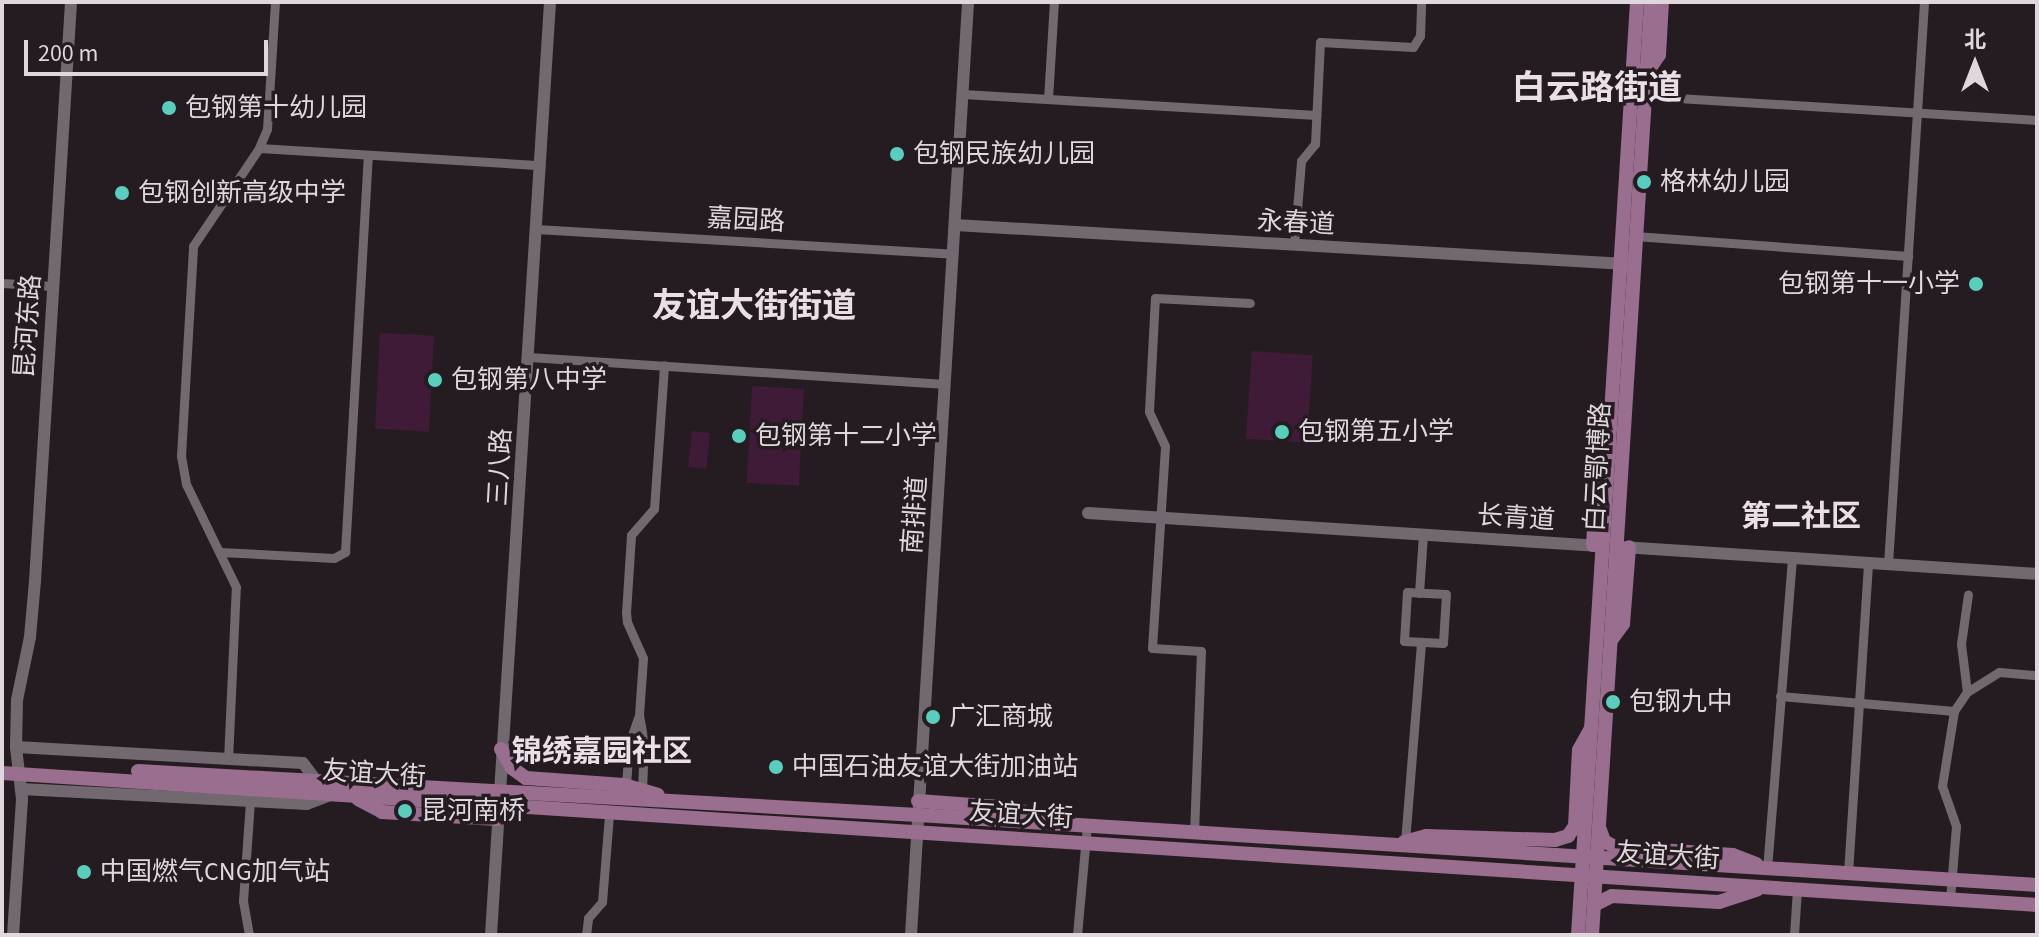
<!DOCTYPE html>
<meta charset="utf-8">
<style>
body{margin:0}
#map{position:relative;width:2039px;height:937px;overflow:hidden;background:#251c22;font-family:"Source Sans 3","Noto Sans SC",sans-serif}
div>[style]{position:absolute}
.green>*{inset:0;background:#401b37;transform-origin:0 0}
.street>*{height:9px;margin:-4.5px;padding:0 4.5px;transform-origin:4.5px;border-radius:4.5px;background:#72686f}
.secondary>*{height:12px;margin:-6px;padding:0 6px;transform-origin:6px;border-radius:6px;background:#72686f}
.primary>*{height:14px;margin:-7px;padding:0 7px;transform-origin:7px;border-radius:7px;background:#9a6e8e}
.dots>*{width:22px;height:22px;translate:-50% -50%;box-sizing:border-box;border:4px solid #251c22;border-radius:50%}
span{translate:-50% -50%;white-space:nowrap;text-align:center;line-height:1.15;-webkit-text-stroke:7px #251c22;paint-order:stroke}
.poi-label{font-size:26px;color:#ded8dc}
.left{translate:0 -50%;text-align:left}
.right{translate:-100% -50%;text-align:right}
.street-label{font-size:26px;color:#ded8dc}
.quarter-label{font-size:30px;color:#ebdfe7;font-weight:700}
.district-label{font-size:34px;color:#ebdfe7;font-weight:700}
.frame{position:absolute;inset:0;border:4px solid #ded8dc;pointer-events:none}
.north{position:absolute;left:1935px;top:24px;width:80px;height:80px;-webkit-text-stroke:6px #251c22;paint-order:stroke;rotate:0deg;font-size:22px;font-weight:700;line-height:32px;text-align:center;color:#ded8dc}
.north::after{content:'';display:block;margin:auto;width:28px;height:36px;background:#ded8dc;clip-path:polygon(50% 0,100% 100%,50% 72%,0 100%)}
.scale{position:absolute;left:24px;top:40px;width:244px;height:36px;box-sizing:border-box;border:4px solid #ded8dc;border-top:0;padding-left:10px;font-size:24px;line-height:28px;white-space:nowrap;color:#ded8dc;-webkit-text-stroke:6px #251c22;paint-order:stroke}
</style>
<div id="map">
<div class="green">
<div style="left:380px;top:333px;width:54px;height:96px;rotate:3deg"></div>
<div style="left:1252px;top:351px;width:61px;height:88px;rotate:4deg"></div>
<div style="left:752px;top:386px;width:52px;height:97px;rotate:3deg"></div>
<div style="left:692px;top:431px;width:18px;height:36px;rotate:6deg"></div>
</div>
<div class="street">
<div style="left:275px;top:2px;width:127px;rotate:93.6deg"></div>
<div style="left:267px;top:129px;width:21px;rotate:113deg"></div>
<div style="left:259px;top:148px;width:282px;rotate:3.5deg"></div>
<div style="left:963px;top:94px;width:354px;rotate:3.4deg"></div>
<div style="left:1645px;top:96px;width:393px;rotate:3.5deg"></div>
<div style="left:1048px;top:99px;width:97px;rotate:-86.5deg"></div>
<div style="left:536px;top:229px;width:418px;rotate:3.4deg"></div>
<div style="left:1635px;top:236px;width:274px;rotate:4.2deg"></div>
<div style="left:1294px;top:245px;width:84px;rotate:-85.2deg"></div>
<div style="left:1301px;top:161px;width:22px;rotate:-51deg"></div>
<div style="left:1315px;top:144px;width:102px;rotate:-87.2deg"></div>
<div style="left:1320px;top:42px;width:93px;rotate:3.1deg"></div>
<div style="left:1413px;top:47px;width:13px;rotate:-58deg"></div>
<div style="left:1420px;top:36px;width:34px;rotate:-88deg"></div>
<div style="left:2px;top:283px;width:51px;rotate:3.4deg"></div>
<div style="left:529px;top:357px;width:417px;rotate:3.7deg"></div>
<div style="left:220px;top:552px;width:114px;rotate:3deg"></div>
<div style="left:334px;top:558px;width:13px;rotate:-29deg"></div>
<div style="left:345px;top:552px;width:396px;rotate:-86.7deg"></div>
<div style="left:1888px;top:564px;width:563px;rotate:-86.33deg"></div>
<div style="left:1407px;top:592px;width:39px;rotate:3deg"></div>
<div style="left:1446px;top:594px;width:49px;rotate:93.5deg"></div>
<div style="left:1443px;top:643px;width:39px;rotate:-177deg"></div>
<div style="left:1404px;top:641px;width:49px;rotate:-86.5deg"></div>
<div style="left:1419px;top:593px;width:58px;rotate:-86.1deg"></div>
<div style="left:1967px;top:692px;width:48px;rotate:-97.1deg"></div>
<div style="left:1961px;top:644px;width:50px;rotate:-82deg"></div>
<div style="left:1780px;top:696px;width:175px;rotate:4.9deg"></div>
<div style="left:228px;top:760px;width:173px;rotate:-87.4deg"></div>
<div style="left:236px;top:587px;width:114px;rotate:-115.9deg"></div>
<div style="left:186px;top:484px;width:28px;rotate:-100deg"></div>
<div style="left:181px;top:456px;width:210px;rotate:-86.7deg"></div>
<div style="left:193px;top:246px;width:118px;rotate:-56deg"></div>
<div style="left:626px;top:785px;width:41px;rotate:-85.8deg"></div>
<div style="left:629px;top:744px;width:28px;rotate:-71deg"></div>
<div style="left:642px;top:790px;width:47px;rotate:-87.6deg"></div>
<div style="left:644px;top:743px;width:28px;rotate:-100deg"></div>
<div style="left:639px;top:715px;width:57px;rotate:-86deg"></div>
<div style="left:643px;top:658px;width:39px;rotate:-114deg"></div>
<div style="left:627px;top:622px;width:9px;rotate:-96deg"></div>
<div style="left:626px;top:613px;width:78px;rotate:-86.3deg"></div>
<div style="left:631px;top:535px;width:35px;rotate:-49deg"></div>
<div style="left:654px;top:509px;width:144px;rotate:-86deg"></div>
<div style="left:1194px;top:833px;width:182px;rotate:-87.8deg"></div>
<div style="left:1201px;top:651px;width:49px;rotate:-176.5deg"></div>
<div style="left:1152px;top:648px;width:202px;rotate:-86.3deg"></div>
<div style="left:1165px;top:446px;width:38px;rotate:-115deg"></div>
<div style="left:1149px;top:411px;width:113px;rotate:-87deg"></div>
<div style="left:1155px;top:298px;width:95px;rotate:3deg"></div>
<div style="left:1405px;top:842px;width:201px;rotate:-85.4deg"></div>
<div style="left:1767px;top:869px;width:312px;rotate:-85.4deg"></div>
<div style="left:1848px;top:873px;width:311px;rotate:-86.3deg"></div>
<div style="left:1950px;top:899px;width:73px;rotate:-85.3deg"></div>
<div style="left:1956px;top:826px;width:42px;rotate:-109.3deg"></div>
<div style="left:1942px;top:786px;width:76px;rotate:-80.9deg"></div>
<div style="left:1954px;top:711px;width:23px;rotate:-56deg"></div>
<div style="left:1967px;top:692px;width:38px;rotate:-32deg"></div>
<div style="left:1999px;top:672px;width:38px;rotate:5deg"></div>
<div style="left:249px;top:935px;width:35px;rotate:-100deg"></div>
<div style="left:243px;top:901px;width:100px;rotate:-86deg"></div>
<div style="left:586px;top:935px;width:17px;rotate:-83deg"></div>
<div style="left:588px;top:918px;width:21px;rotate:-49deg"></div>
<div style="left:602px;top:902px;width:87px;rotate:-85.4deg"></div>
<div style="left:1077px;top:935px;width:109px;rotate:-84.8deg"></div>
<div style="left:1794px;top:935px;width:46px;rotate:-86.3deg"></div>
</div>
<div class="secondary">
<div style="left:955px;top:225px;width:672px;rotate:3.33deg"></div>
<div style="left:1088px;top:513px;width:513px;rotate:3.69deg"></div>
<div style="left:1622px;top:547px;width:416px;rotate:3.7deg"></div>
<div style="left:16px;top:747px;width:287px;rotate:3.2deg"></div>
<div style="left:303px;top:763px;width:21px;rotate:53deg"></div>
<div style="left:21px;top:789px;width:286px;rotate:3deg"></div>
<div style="left:307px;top:804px;width:26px;rotate:-21deg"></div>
<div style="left:13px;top:935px;width:136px;rotate:-86.2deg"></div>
<div style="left:22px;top:799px;width:52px;rotate:-96.6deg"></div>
<div style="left:16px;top:747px;width:47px;rotate:-88.8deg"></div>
<div style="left:17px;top:700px;width:64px;rotate:-78.3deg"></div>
<div style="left:30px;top:637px;width:56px;rotate:-84.9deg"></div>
<div style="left:35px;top:581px;width:580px;rotate:-86.44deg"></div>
<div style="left:491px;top:935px;width:935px;rotate:-86.38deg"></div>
<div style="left:911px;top:935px;width:935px;rotate:-86.5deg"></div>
</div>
<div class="primary">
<div style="left:1646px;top:74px;width:23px;rotate:-56deg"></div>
<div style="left:1659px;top:55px;width:53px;rotate:-86.8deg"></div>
<div style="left:1593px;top:545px;width:80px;rotate:-86.4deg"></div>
<div style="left:1598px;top:465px;width:17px;rotate:-45deg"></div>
<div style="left:1612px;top:639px;width:19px;rotate:-54deg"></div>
<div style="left:1623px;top:624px;width:77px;rotate:-85.5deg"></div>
<div style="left:501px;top:749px;width:22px;rotate:60deg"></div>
<div style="left:512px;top:768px;width:17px;rotate:36deg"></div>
<div style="left:526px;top:778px;width:98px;rotate:4.1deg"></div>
<div style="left:624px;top:785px;width:35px;rotate:16deg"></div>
<div style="left:138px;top:771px;width:781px;rotate:3.23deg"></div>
<div style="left:918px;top:815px;width:1121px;rotate:3.58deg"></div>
<div style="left:2px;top:773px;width:2039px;rotate:3.71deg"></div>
<div style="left:358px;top:799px;width:27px;rotate:28deg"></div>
<div style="left:382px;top:812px;width:115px;rotate:3.5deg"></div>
<div style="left:918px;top:801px;width:96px;rotate:4.2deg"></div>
<div style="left:1014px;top:808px;width:31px;rotate:22deg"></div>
<div style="left:1600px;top:830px;width:12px;rotate:70deg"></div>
<div style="left:1604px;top:841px;width:13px;rotate:29deg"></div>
<div style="left:1615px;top:847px;width:118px;rotate:3.9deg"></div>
<div style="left:1733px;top:855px;width:25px;rotate:21deg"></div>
<div style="left:1404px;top:842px;width:23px;rotate:-15deg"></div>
<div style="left:1426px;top:836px;width:129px;rotate:1.8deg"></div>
<div style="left:1555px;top:840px;width:14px;rotate:-17deg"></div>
<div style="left:1568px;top:836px;width:12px;rotate:-55deg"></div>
<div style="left:1575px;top:826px;width:76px;rotate:-87deg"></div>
<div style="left:1579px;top:750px;width:25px;rotate:-61deg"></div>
<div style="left:1594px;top:905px;width:20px;rotate:-27deg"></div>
<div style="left:1612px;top:896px;width:107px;rotate:3.2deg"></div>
<div style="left:1719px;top:902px;width:40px;rotate:-18deg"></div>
<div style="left:1578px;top:935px;width:935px;rotate:-86.38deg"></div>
<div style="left:1592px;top:935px;width:935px;rotate:-86.38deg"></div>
</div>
<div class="dots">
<div style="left:169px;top:108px;background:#5acebd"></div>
<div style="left:897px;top:154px;background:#5acebd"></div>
<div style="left:1644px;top:182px;background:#5acebd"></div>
<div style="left:122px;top:193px;background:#5acebd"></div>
<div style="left:1976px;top:284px;background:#5acebd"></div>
<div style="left:435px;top:380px;background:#5acebd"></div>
<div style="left:1282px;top:432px;background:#5acebd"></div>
<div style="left:739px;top:436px;background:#5acebd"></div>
<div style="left:1613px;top:702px;background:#5acebd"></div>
<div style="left:933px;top:717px;background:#5acebd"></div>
<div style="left:776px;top:767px;background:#5acebd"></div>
<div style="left:405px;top:811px;background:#5acebd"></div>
<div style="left:84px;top:872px;background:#5acebd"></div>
</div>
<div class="poi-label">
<span class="left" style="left:185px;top:108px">包钢第十幼儿园</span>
<span class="left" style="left:913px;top:154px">包钢民族幼儿园</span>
<span class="left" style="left:1660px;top:182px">格林幼儿园</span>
<span class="left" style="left:138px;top:193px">包钢创新高级中学</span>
<span class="right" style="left:1960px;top:284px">包钢第十一小学</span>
<span class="left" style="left:451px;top:380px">包钢第八中学</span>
<span class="left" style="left:1298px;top:432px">包钢第五小学</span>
<span class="left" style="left:755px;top:436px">包钢第十二小学</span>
<span class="left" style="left:1629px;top:702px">包钢九中</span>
<span class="left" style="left:949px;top:717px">广汇商城</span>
<span class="left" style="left:792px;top:767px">中国石油友谊大街加油站</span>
<span class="left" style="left:421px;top:811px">昆河南桥</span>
<span class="left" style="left:100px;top:872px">中国燃气CNG加气站</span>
</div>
<div class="street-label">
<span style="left:746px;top:220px;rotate:3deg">嘉园路</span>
<span style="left:1296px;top:223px;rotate:3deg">永春道</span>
<span style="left:28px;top:326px;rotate:-86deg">昆河东路</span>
<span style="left:500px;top:467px;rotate:-87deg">三八路</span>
<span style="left:1598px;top:467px;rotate:-87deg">白云鄂博路</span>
<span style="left:915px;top:515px;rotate:-86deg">南排道</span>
<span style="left:1516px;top:518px;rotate:4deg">长青道</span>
<span style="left:374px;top:774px;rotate:4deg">友谊大街</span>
<span style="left:1021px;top:815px;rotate:4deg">友谊大街</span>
<span style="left:1668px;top:856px;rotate:4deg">友谊大街</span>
</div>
<div class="quarter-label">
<span style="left:1801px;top:517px">第二社区</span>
<span style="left:602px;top:752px">锦绣嘉园社区</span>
</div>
<div class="district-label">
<span style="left:1597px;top:89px">白云路街道</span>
<span style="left:754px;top:307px">友谊大街街道</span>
</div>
<div class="frame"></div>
<div class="north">北</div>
<div class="scale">200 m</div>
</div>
